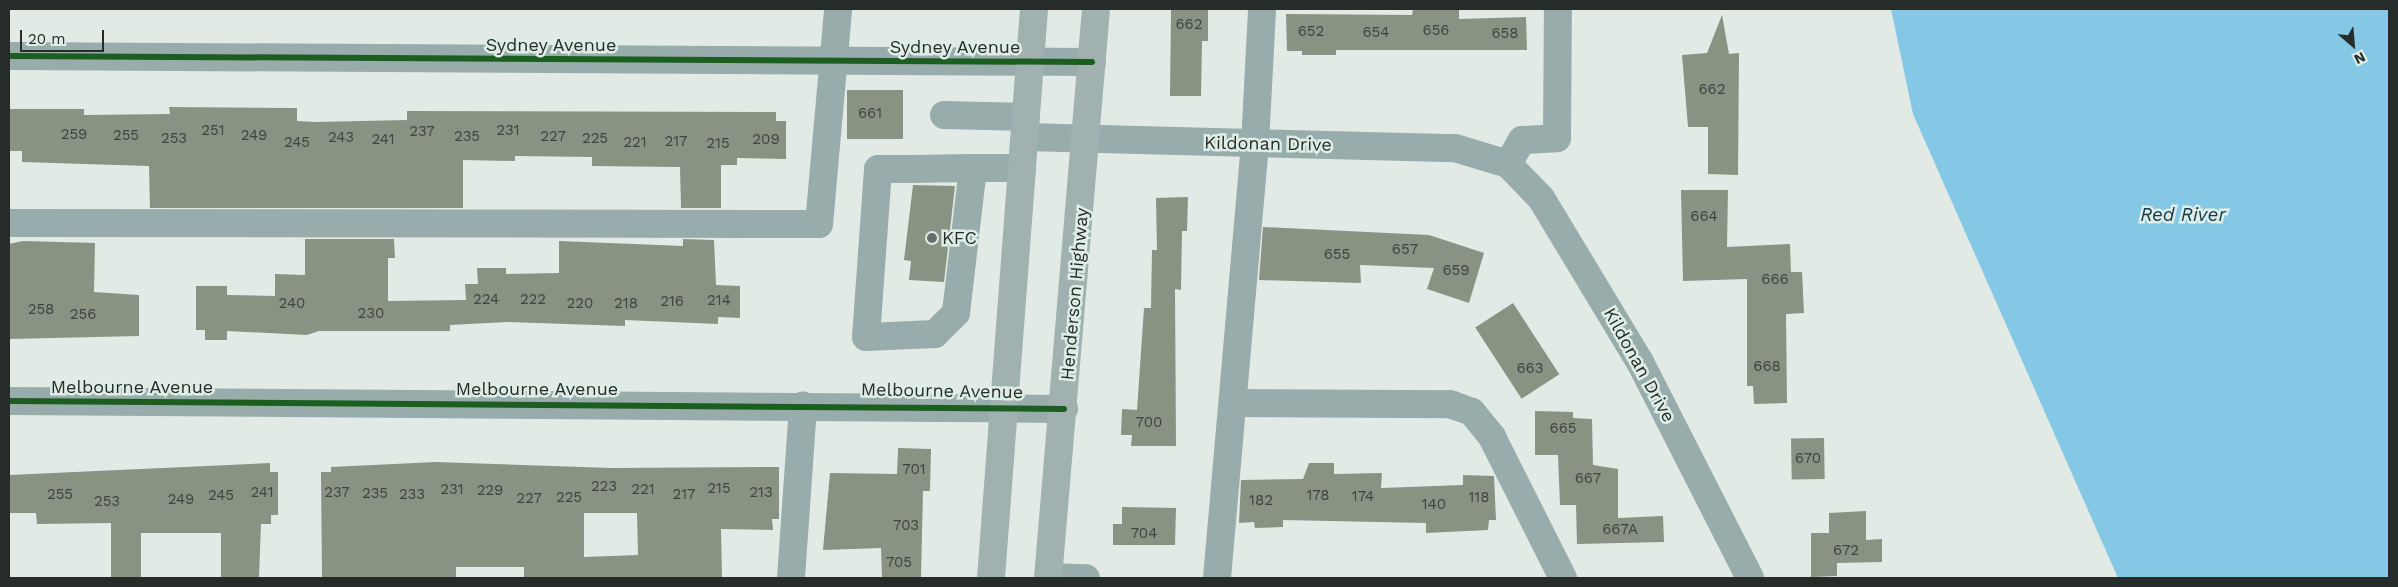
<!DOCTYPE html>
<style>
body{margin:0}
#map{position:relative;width:2398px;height:587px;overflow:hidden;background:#e2eae6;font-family:"Work Sans",sans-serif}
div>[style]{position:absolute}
.water>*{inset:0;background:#84c8e5}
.building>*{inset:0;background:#889384;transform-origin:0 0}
.minor>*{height:28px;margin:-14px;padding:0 14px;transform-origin:14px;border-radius:14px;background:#97acab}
.major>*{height:28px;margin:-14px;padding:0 14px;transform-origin:14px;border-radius:14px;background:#a1b1af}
.cycleway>*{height:6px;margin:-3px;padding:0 3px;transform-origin:3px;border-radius:3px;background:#1b5e20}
.dots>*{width:14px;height:14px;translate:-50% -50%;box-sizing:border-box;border:2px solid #deede6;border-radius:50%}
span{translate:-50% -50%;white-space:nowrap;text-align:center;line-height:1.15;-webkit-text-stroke:5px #deede6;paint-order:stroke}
.number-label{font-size:15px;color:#3e4640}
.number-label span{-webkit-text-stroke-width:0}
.street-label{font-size:18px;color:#262c29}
.poi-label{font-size:18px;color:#262c29}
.left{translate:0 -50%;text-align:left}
.water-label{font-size:19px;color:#113a4d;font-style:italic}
.frame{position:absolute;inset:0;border:10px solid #262c29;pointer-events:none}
.north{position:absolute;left:2328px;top:20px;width:50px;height:50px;-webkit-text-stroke:4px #deede6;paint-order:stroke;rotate:153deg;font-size:14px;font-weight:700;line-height:20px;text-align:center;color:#262c29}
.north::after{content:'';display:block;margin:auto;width:18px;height:22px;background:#262c29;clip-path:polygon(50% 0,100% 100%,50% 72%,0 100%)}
.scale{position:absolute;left:20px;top:30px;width:84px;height:22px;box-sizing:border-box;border:2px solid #262c29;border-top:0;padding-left:6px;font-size:15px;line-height:18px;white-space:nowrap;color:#262c29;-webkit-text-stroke:4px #deede6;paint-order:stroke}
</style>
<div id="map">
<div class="water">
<i style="clip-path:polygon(1891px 9px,2389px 9px,2389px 578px,2118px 578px,1913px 114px)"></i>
</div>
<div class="building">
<i style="clip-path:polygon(1171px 9px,1208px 9px,1208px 41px,1202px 41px,1201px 96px,1170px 96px)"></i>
<i style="clip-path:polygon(1413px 9px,1459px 9px,1459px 19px,1526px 17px,1527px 50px,1336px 50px,1336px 55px,1302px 55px,1302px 51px,1287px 51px,1286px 14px,1412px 15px)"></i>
<i style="clip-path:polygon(1722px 15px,1729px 54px,1739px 53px,1738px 175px,1708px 174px,1708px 127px,1688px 127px,1682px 55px,1707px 53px)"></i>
<i style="left:847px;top:90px;width:56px;height:49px"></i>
<i style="clip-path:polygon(169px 107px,297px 108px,297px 121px,316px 122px,407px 120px,407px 111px,776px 112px,776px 121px,786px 121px,786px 159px,737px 158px,737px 165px,721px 165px,721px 208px,681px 208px,680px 167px,592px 166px,592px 157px,515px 156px,515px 161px,463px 160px,463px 208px,150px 208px,149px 166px,22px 162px,22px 151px,9px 151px,9px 109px,84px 109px,84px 115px,170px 114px)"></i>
<i style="clip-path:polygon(913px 185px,955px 186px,944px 282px,909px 280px,911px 261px,904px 260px)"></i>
<i style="clip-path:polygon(1681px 190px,1728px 190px,1727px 247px,1790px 244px,1791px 272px,1802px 272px,1804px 313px,1786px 314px,1787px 403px,1754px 404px,1753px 386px,1747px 386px,1747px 279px,1683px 281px)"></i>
<i style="clip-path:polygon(1188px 197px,1187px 231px,1182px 231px,1181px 290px,1175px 289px,1176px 446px,1131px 446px,1132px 435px,1121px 435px,1122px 409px,1137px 410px,1144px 308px,1151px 308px,1152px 250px,1157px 250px,1156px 198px)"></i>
<i style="clip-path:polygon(1263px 227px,1429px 235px,1484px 253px,1469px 303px,1427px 289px,1434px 268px,1360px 265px,1361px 283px,1259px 280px)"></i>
<i style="clip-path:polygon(305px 239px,394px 239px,395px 258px,388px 258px,388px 301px,466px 300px,465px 284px,478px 284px,477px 268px,506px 268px,506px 274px,559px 273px,559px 241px,683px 246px,683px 239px,714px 240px,716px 285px,740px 286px,740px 318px,718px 317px,718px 324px,625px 320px,625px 326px,507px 322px,450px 325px,450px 331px,319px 331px,307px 335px,227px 331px,227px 340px,205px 340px,205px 330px,196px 330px,196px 286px,227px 286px,227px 295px,275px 296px,275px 274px,305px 275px)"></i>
<i style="clip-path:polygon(23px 241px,95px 243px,94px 292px,139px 295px,139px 336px,9px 339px,9px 244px)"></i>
<i style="left:1513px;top:303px;width:85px;height:45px;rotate:57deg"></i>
<i style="clip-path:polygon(1535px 411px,1573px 412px,1573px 418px,1592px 419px,1593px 465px,1618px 469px,1618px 518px,1663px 516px,1664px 542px,1577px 544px,1576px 505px,1560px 505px,1558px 455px,1535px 455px)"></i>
<i style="left:1824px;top:438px;width:41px;height:33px;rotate:89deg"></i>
<i style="clip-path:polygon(898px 448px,931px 449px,930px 491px,923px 491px,921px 578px,882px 578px,881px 548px,823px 550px,830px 473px,897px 474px)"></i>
<i style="clip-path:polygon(evenodd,436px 462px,612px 468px,779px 467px,779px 519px,772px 519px,773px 530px,721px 529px,722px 578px,524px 578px,524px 567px,456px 567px,456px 578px,322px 578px,321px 472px,331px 472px,331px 467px,436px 462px,584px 513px,637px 513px,638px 555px,584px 557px,584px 513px)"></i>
<i style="clip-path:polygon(270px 463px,270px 472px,278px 472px,278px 515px,271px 515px,271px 524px,261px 524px,259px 578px,221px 578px,221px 533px,141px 533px,141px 578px,111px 578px,111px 523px,37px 524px,36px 513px,9px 513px,9px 475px)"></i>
<i style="clip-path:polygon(1309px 463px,1334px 463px,1334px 474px,1382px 473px,1381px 488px,1463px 485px,1463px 475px,1494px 476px,1496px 520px,1489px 520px,1488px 530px,1426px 533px,1426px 523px,1283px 520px,1283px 527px,1255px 528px,1254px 522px,1239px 523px,1241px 480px,1303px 479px)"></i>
<i style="clip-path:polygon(1122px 507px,1176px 508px,1175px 545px,1113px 545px,1113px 524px,1122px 524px)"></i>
<i style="clip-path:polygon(1866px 511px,1866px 540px,1882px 539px,1882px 562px,1837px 563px,1837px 576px,1811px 577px,1811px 533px,1829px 533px,1829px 513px)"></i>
</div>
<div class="minor">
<i style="left:9px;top:56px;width:1083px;rotate:0.32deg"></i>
<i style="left:944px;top:115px;width:82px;rotate:1.4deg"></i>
<i style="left:1025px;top:137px;width:430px;rotate:1.5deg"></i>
<i style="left:1455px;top:148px;width:55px;rotate:16.8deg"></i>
<i style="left:1508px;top:164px;width:47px;rotate:45.9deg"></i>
<i style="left:1541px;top:198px;width:192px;rotate:58.9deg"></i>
<i style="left:1640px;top:362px;width:242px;rotate:63deg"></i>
<i style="left:1508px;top:164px;width:28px;rotate:-60deg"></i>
<i style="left:1522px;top:140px;width:35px;rotate:-3deg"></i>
<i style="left:1557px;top:138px;width:129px;rotate:-89.6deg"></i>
<i style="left:973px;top:168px;width:146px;rotate:96.7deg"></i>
<i style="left:956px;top:313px;width:30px;rotate:135deg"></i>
<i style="left:935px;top:334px;width:69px;rotate:177.5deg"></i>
<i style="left:866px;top:337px;width:168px;rotate:-85.9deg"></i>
<i style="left:878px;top:169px;width:32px"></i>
<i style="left:910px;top:169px;width:63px;rotate:-0.9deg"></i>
<i style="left:973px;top:168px;width:49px"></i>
<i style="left:9px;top:223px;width:810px;rotate:0.07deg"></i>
<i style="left:819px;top:224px;width:216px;rotate:-84.9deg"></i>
<i style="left:9px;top:401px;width:1055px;rotate:0.43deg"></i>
<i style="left:1233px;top:403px;width:217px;rotate:0.3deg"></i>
<i style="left:1450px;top:404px;width:23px;rotate:20deg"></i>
<i style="left:1472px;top:412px;width:32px;rotate:51deg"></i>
<i style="left:1492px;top:437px;width:158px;rotate:63.3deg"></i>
<i style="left:1048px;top:577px;width:38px;rotate:2deg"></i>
<i style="left:791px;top:578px;width:173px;rotate:-86deg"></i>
<i style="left:1217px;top:578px;width:436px;rotate:-85deg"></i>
<i style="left:1255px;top:144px;width:135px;rotate:-87deg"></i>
</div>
<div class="major">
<i style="left:991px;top:578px;width:571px;rotate:-85.68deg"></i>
<i style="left:1048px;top:578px;width:571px;rotate:-85.18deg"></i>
</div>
<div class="cycleway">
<i style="left:9px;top:56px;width:1083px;rotate:0.32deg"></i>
<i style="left:9px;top:401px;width:1055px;rotate:0.43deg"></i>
</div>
<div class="dots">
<i style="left:932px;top:238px;background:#686e6b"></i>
</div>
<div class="number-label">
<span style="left:1189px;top:25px">662</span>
<span style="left:1436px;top:31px">656</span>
<span style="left:1311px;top:32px">652</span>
<span style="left:1376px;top:33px">654</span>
<span style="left:1505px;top:34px">658</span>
<span style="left:1712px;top:90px">662</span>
<span style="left:870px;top:114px">661</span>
<span style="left:213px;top:131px">251</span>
<span style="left:508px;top:131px">231</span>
<span style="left:422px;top:132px">237</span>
<span style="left:74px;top:135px">259</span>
<span style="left:126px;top:136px">255</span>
<span style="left:254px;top:136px">249</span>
<span style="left:467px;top:137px">235</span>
<span style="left:553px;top:137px">227</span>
<span style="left:341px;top:138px">243</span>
<span style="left:174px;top:139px">253</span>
<span style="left:595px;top:139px">225</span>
<span style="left:383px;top:140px">241</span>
<span style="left:766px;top:140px">209</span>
<span style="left:676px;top:142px">217</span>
<span style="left:297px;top:143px">245</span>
<span style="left:635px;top:143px">221</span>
<span style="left:718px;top:144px">215</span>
<span style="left:1704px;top:217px">664</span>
<span style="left:1405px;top:250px">657</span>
<span style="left:1337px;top:255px">655</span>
<span style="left:1456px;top:271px">659</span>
<span style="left:1775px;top:280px">666</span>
<span style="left:486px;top:300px">224</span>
<span style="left:533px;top:300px">222</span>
<span style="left:719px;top:301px">214</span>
<span style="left:672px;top:302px">216</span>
<span style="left:292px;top:304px">240</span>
<span style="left:580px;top:304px">220</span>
<span style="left:626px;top:304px">218</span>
<span style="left:41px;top:310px">258</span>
<span style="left:371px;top:314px">230</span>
<span style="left:83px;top:315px">256</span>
<span style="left:1767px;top:367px">668</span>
<span style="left:1530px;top:369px">663</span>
<span style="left:1149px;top:423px">700</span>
<span style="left:1563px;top:429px">665</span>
<span style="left:1808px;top:459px">670</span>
<span style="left:914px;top:470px">701</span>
<span style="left:1588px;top:479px">667</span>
<span style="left:604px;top:487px">223</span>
<span style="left:719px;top:489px">215</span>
<span style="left:452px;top:490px">231</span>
<span style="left:643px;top:490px">221</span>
<span style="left:490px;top:491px">229</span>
<span style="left:262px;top:493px">241</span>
<span style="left:337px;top:493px">237</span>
<span style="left:761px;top:493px">213</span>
<span style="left:375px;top:494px">235</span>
<span style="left:60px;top:495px">255</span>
<span style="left:412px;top:495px">233</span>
<span style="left:684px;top:495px">217</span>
<span style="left:221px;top:496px">245</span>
<span style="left:1318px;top:496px">178</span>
<span style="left:1363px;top:497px">174</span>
<span style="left:569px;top:498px">225</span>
<span style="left:1479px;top:498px">118</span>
<span style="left:529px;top:499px">227</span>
<span style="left:181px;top:500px">249</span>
<span style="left:1261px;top:501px">182</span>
<span style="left:107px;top:502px">253</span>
<span style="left:1434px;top:505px">140</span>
<span style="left:906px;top:526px">703</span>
<span style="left:1620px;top:530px">667A</span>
<span style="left:1144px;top:534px">704</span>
<span style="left:1846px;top:551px">672</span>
<span style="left:899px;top:563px">705</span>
</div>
<div class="street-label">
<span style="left:551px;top:45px">Sydney Avenue</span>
<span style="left:955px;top:47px">Sydney Avenue</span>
<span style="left:1268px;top:144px;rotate:1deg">Kildonan Drive</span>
<span style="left:1075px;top:294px;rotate:-85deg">Henderson Highway</span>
<span style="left:1639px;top:365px;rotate:61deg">Kildonan Drive</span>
<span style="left:132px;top:387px">Melbourne Avenue</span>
<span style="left:537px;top:389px">Melbourne Avenue</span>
<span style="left:942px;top:391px;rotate:1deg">Melbourne Avenue</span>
</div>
<div class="poi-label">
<span class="left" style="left:942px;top:238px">KFC</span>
</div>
<div class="water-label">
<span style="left:2183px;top:215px">Red River</span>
</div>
<div class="frame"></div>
<div class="north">N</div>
<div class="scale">20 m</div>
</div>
